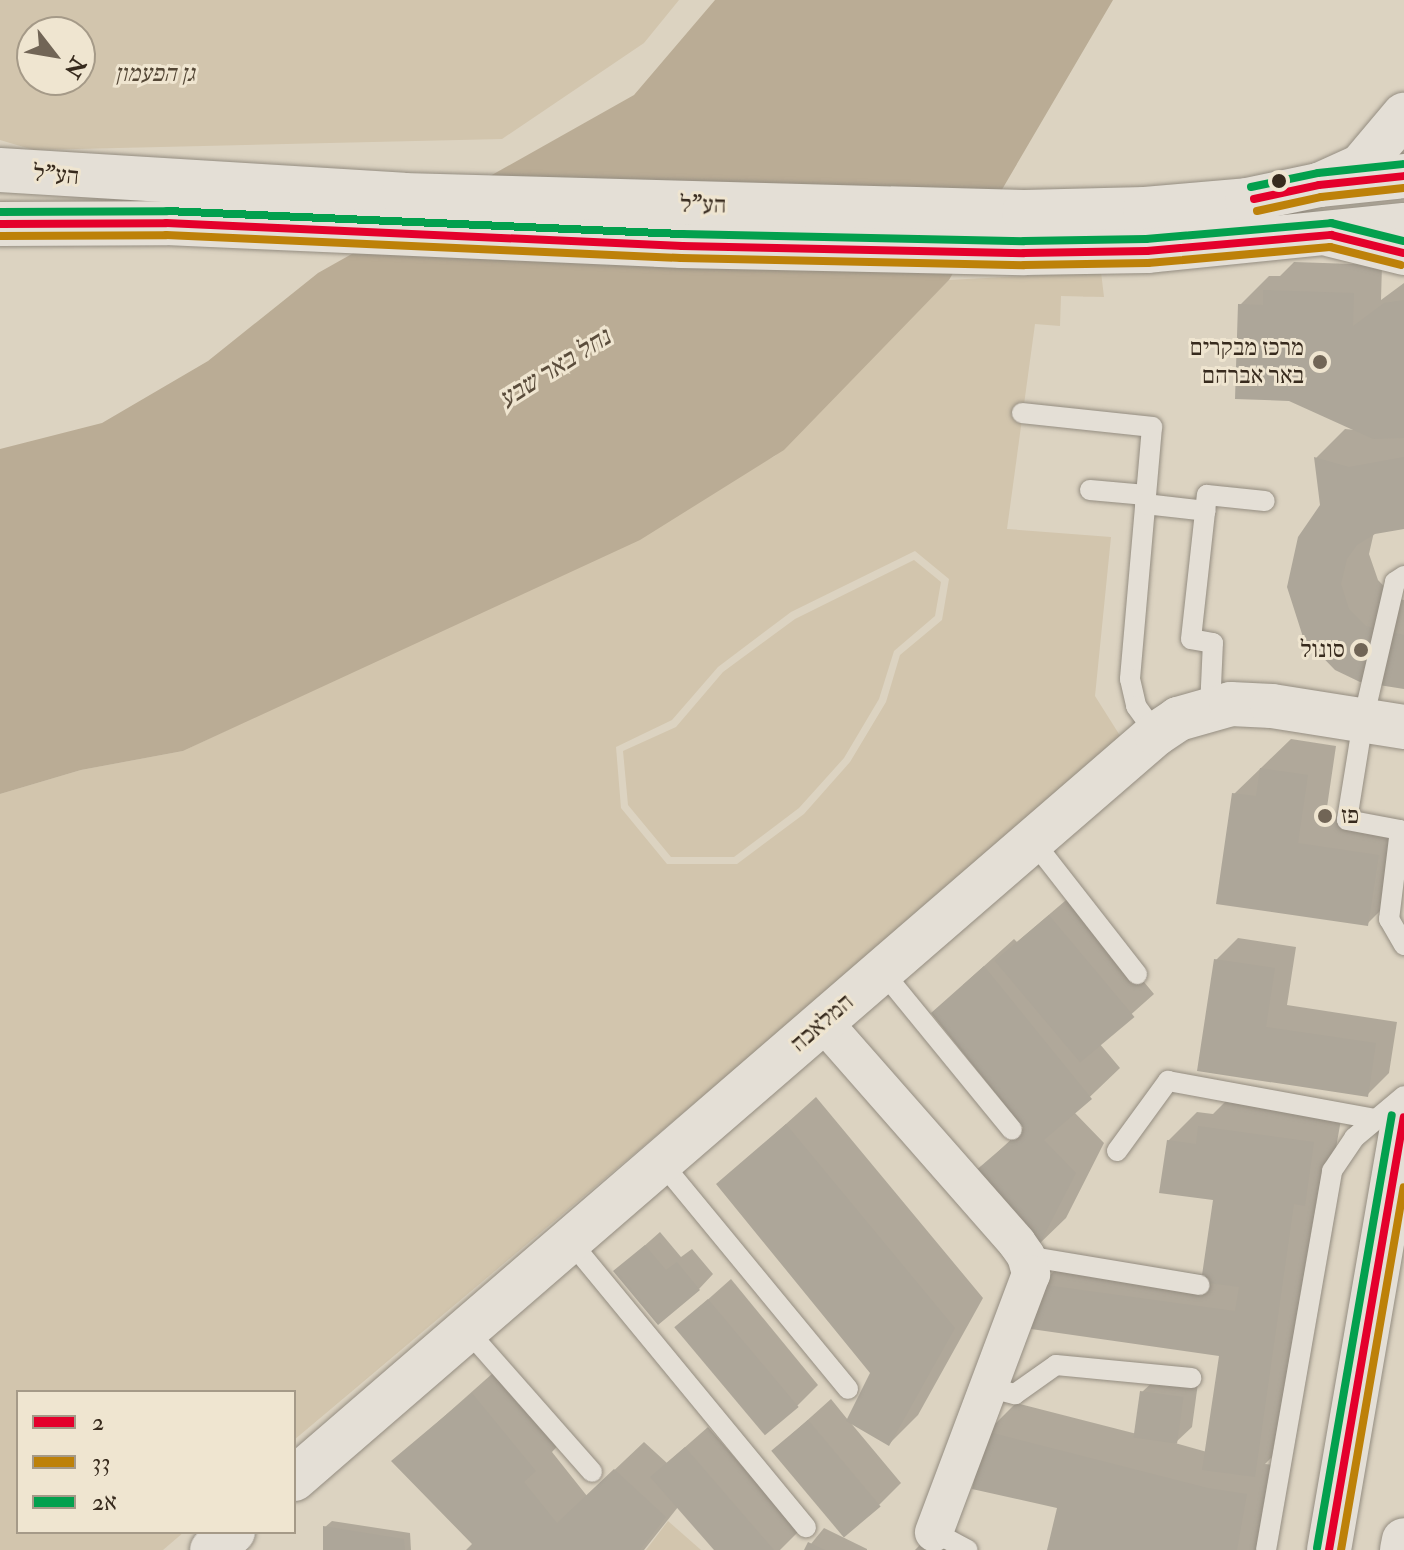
<!DOCTYPE html>
<meta charset="utf-8">
<style>
body{margin:0}
#map{position:relative;width:1404px;height:1550px;overflow:hidden;background:#dcd3c1;font-family:"IM FELL Double Pica","Frank Ruhl Libre",serif}
div>[style]{position:absolute}
.green>*{inset:0;background:#d2c5ad}
.water>*{inset:0;background:#baac95}
.shadow>*{inset:0;background:#0003}
.building>*{inset:0;background:#ada699;transform-origin:0 0}
.roads{filter:drop-shadow(0 0 2px #948d81) drop-shadow(0 0 2px #948d81)}
.service>*{height:20px;margin:-10px;padding:0 10px;transform-origin:10px;border-radius:10px;background:#e4dfd6}
.minor>*{height:38px;margin:-19px;padding:0 19px;transform-origin:19px;border-radius:19px;background:#e4dfd6}
.tertiary>*{height:44px;margin:-22px;padding:0 22px;transform-origin:22px;border-radius:22px;background:#e4dfd6}
.secondary>*{height:44px;margin:-22px;padding:0 22px;transform-origin:22px;border-radius:22px;background:#e4dfd6}
.bus-1>*{height:8px;margin:-4px;padding:0 4px;transform-origin:4px;border-radius:4px;background:#e4002b}
.bus-2>*{height:8px;margin:-4px;padding:0 4px;transform-origin:4px;border-radius:4px;background:#bd8109}
.bus-3>*{height:8px;margin:-4px;padding:0 4px;transform-origin:4px;border-radius:4px;background:#03a04e}
.dots>*{width:22px;height:22px;translate:-50% -50%;box-sizing:border-box;border:4px solid #efe5d0;border-radius:50%}
span{translate:-50% -50%;white-space:nowrap;text-align:center;line-height:1.15;-webkit-text-stroke:6px #efe5d0;paint-order:stroke}
.park-label{font-size:24px;color:#544736;font-style:italic}
.street-label{font-size:24px;color:#372a1d}
.poi-label{font-size:24px;color:#372a1d}
.right{translate:-100% -50%;text-align:right}
.left{translate:0 -50%;text-align:left}
.water-label{font-size:26px;color:#5a4c3b;font-style:italic}
.legend{position:absolute;left:16px;top:1390px;width:280px;height:144px;box-sizing:border-box;background:#efe5d0;border:2px solid #a59a88;margin:0;padding:10px 14px;list-style:none;font-size:24px;color:#372a1d}
.legend li{display:flex;align-items:center;gap:16px;height:40px}
.legend b{width:40px;border:2px solid #a59a88}
.north{position:absolute;left:16px;top:16px;width:80px;height:80px;box-sizing:border-box;background:#efe5d0;border:2px solid #a59a88;border-radius:50%;rotate:121deg;font-size:22px;font-weight:700;line-height:32px;text-align:center;color:#372a1d}
.north::after{content:'';display:block;margin:auto;width:28px;height:36px;background:#716556;clip-path:polygon(50% 0,100% 100%,50% 72%,0 100%)}
</style>
<div id="map">
<div class="green">
<i style="clip-path:polygon(evenodd,0 0,679px 0,644px 43px,502px 139px,34px 150px,0 140px,0 0,32px 32px,80px 32px,80px 80px,32px 80px,32px 32px)"></i>
<i style="clip-path:polygon(evenodd,1101px 272px,1104px 297px,1061px 296px,1060px 326px,1035px 324px,1007px 529px,1111px 537px,1095px 696px,1124px 742px,294px 1440px,294px 1392px,18px 1392px,18px 1532px,184px 1532px,163px 1550px,0 1550px,0 794px,81px 770px,183px 751px,374px 661px,775px 456px,949px 280px,1101px 272px,915px 551px,949px 579px,942px 620px,900px 655px,886px 702px,850px 762px,804px 814px,737px 864px,667px 864px,621px 808px,616px 747px,672px 720px,718px 667px,791px 612px,915px 551px)"></i>
<i style="clip-path:polygon(914px 560px,941px 582px,935px 616px,894px 651px,879px 699px,844px 758px,799px 808px,734px 857px,671px 857px,628px 805px,623px 751px,676px 727px,723px 672px,795px 619px)"></i>
<i style="clip-path:polygon(668px 1521px,701px 1550px,646px 1550px)"></i>
</div>
<div class="water">
<i style="clip-path:polygon(715px 0,1113px 0,949px 280px,784px 450px,640px 540px,183px 751px,81px 770px,0 794px,0 449px,102px 423px,208px 361px,318px 273px,634px 95px)"></i>
</div>
<div class="shadow">
<i style="clip-path:polygon(1294px 262px,1382px 265px,1381px 300px,1404px 283px,1404px 527px,1374px 532px,1369px 554px,1378px 580px,1395px 598px,1404px 600px,1404px 686px,1361px 680px,1323px 506px,1316px 458px,1345px 429px,1356px 430px,1240px 305px,1269px 276px,1280px 276px)"></i>
<i style="clip-path:polygon(1291px 739px,1336px 746px,1326px 814px,1404px 826px,1396px 895px,1367px 924px,1234px 794px)"></i>
<i style="clip-path:polygon(1072px 895px,1154px 994px,1099px 1043px,1120px 1068px,1074px 1112px,1104px 1143px,1066px 1218px,1037px 1246px,977px 1172px,1025px 1126px,963px 985px,1014px 939px,1017px 942px)"></i>
<i style="clip-path:polygon(1238px 938px,1296px 947px,1287px 1005px,1397px 1022px,1389px 1073px,1367px 1095px,1199px 1069px,1216px 960px)"></i>
<i style="clip-path:polygon(816px 1097px,983px 1298px,918px 1415px,889px 1444px,850px 1422px,901px 1483px,879px 1505px,773px 1451px,831px 1399px,848px 1420px,873px 1373px,719px 1184px)"></i>
<i style="clip-path:polygon(1229px 1098px,1342px 1114px,1283px 1446px,1265px 1464px,1275px 1465px,1259px 1550px,1050px 1550px,1059px 1506px,987px 1432px,1016px 1403px,1137px 1434px,1142px 1392px,1157px 1378px,1198px 1383px,1192px 1427px,1175px 1443px,1207px 1452px,1221px 1354px,1040px 1285px,1069px 1256px,1204px 1275px,1215px 1199px,1168px 1141px,1197px 1112px,1213px 1114px)"></i>
<i style="clip-path:polygon(660px 1232px,681px 1257px,692px 1249px,713px 1274px,699px 1289px,616px 1271px)"></i>
<i style="clip-path:polygon(731px 1279px,818px 1385px,796px 1407px,677px 1327px)"></i>
<i style="clip-path:polygon(502px 1365px,563px 1440px,552px 1452px,587px 1496px,644px 1442px,667px 1463px,708px 1427px,799px 1531px,780px 1550px,716px 1550px,678px 1507px,644px 1550px,469px 1550px,475px 1544px,394px 1461px)"></i>
<i style="clip-path:polygon(332px 1521px,410px 1533px,411px 1550px,325px 1550px,325px 1527px)"></i>
<i style="clip-path:polygon(938px 1526px,977px 1550px,915px 1550px)"></i>
<i style="clip-path:polygon(824px 1528px,867px 1549px,867px 1550px,806px 1550px)"></i>
</div>
<div class="building">
<i style="clip-path:polygon(1263px 290px,1354px 293px,1353px 326px,1384px 303px,1404px 300px,1404px 438px,1373px 439px,1289px 401px,1235px 399px,1238px 304px,1263px 305px)"></i>
<i style="clip-path:polygon(1314px 457px,1349px 467px,1404px 457px,1404px 529px,1375px 534px,1357px 545px,1347px 559px,1341px 584px,1349px 609px,1366px 626px,1404px 635px,1404px 689px,1360px 682px,1335px 670px,1303px 637px,1287px 587px,1298px 537px,1320px 505px)"></i>
<i style="clip-path:polygon(1260px 768px,1308px 775px,1298px 843px,1379px 855px,1368px 926px,1216px 904px,1232px 793px,1256px 796px)"></i>
<i style="left:1049px;top:915px;width:133px;height:71px;rotate:50deg"></i>
<i style="clip-path:polygon(1214px 959px,1275px 968px,1266px 1027px,1376px 1043px,1368px 1097px,1197px 1071px)"></i>
<i style="clip-path:polygon(984px 966px,1092px 1099px,1044px 1140px,1076px 1173px,1037px 1249px,974px 1172px,1024px 1129px,931px 1013px)"></i>
<i style="clip-path:polygon(786px 1124px,955px 1328px,889px 1446px,846px 1421px,870px 1373px,716px 1184px)"></i>
<i style="clip-path:polygon(1198px 1126px,1314px 1142px,1305px 1206px,1294px 1204px,1255px 1477px,1202px 1470px,1219px 1356px,1031px 1329px,1038px 1284px,1235px 1311px,1239px 1287px,1201px 1282px,1213px 1200px,1159px 1193px,1167px 1140px,1196px 1144px)"></i>
<i style="clip-path:polygon(645px 1245px,666px 1270px,677px 1262px,700px 1290px,658px 1325px,613px 1271px)"></i>
<i style="left:708px;top:1299px;width:141px;height:44px;rotate:50deg"></i>
<i style="left:1140px;top:1391px;width:44px;height:47px;rotate:8deg"></i>
<i style="clip-path:polygon(472px 1393px,536px 1471px,524px 1482px,557px 1523px,614px 1469px,666px 1517px,640px 1550px,466px 1550px,472px 1544px,391px 1461px)"></i>
<i style="left:808px;top:1420px;width:113px;height:48px;rotate:50deg"></i>
<i style="clip-path:polygon(985px 1431px,1208px 1488px,1247px 1494px,1237px 1550px,1047px 1550px,1057px 1508px,972px 1489px)"></i>
<i style="clip-path:polygon(685px 1447px,774px 1550px,714px 1550px,650px 1477px)"></i>
<i style="clip-path:polygon(323px 1526px,404px 1539px,405px 1550px,323px 1550px)"></i>
<i style="clip-path:polygon(808px 1542px,825px 1550px,804px 1550px)"></i>
</div>
<div class="roads">
<div class="service">
<i style="left:1022px;top:413px;width:131px;rotate:6.1deg"></i>
<i style="left:1152px;top:427px;width:253px;rotate:95deg"></i>
<i style="left:1130px;top:679px;width:28px;rotate:77deg"></i>
<i style="left:1136px;top:706px;width:34px;rotate:54deg"></i>
<i style="left:1090px;top:490px;width:56px;rotate:5.1deg"></i>
<i style="left:1145px;top:504px;width:61px;rotate:6.5deg"></i>
<i style="left:1404px;top:576px;width:11px;rotate:146deg"></i>
<i style="left:1395px;top:582px;width:143px;rotate:103deg"></i>
<i style="left:1363px;top:721px;width:100px;rotate:99.2deg"></i>
<i style="left:1347px;top:820px;width:54px;rotate:10.7deg"></i>
<i style="left:1400px;top:830px;width:90px;rotate:97deg"></i>
<i style="left:1389px;top:919px;width:30px;rotate:60deg"></i>
<i style="left:1210px;top:708px;width:65px;rotate:-87.4deg"></i>
<i style="left:1213px;top:643px;width:22px;rotate:-170deg"></i>
<i style="left:1191px;top:639px;width:145px;rotate:-83.7deg"></i>
<i style="left:1207px;top:495px;width:58px;rotate:5.9deg"></i>
<i style="left:1033px;top:841px;width:169px;rotate:52deg"></i>
<i style="left:882px;top:971px;width:205px;rotate:50.7deg"></i>
<i style="left:1117px;top:1151px;width:87px;rotate:-53.9deg"></i>
<i style="left:1168px;top:1081px;width:211px;rotate:10.4deg"></i>
<i style="left:661px;top:1162px;width:294px;rotate:50.5deg"></i>
<i style="left:570px;top:1241px;width:371px;rotate:50.5deg"></i>
<i style="left:1026px;top:1256px;width:176px;rotate:9.5deg"></i>
<i style="left:467px;top:1330px;width:189px;rotate:48.6deg"></i>
<i style="left:988px;top:1387px;width:28px;rotate:15deg"></i>
<i style="left:1015px;top:1394px;width:50px;rotate:-35.3deg"></i>
<i style="left:1056px;top:1365px;width:136px;rotate:5.5deg"></i>
<i style="left:934px;top:1532px;width:38px;rotate:28deg"></i>
<i style="left:1266px;top:1550px;width:385px;rotate:-80.1deg"></i>
<i style="left:1332px;top:1171px;width:40px;rotate:-56deg"></i>
<i style="left:1354px;top:1138px;width:65px;rotate:-40deg"></i>
</div>
<div class="minor">
<i style="left:823px;top:1022px;width:294px;rotate:48.7deg"></i>
<i style="left:1017px;top:1243px;width:16px;rotate:55deg"></i>
<i style="left:1026px;top:1256px;width:19px;rotate:74deg"></i>
<i style="left:1031px;top:1274px;width:276px;rotate:110.6deg"></i>
</div>
<div class="tertiary">
<i style="left:0;top:170px;width:404px;rotate:3.5deg"></i>
<i style="left:403px;top:195px;width:621px;rotate:1.57deg"></i>
<i style="left:1024px;top:212px;width:121px;rotate:-1.4deg"></i>
<i style="left:1145px;top:209px;width:102px;rotate:-5deg"></i>
<i style="left:1247px;top:200px;width:74px;rotate:-11.8deg"></i>
<i style="left:1319px;top:185px;width:85px;rotate:-6deg"></i>
<i style="left:0;top:224px;width:166px;rotate:-0.3deg"></i>
<i style="left:166px;top:223px;width:517px;rotate:2.55deg"></i>
<i style="left:682px;top:246px;width:342px;rotate:1.2deg"></i>
<i style="left:1024px;top:253px;width:123px;rotate:-0.9deg"></i>
<i style="left:1147px;top:251px;width:258px;rotate:-5.8deg"></i>
<i style="left:294px;top:1479px;width:1139px;rotate:-40.84deg"></i>
<i style="left:1156px;top:734px;width:27px;rotate:-34deg"></i>
<i style="left:1178px;top:719px;width:55px;rotate:-15.8deg"></i>
<i style="left:1231px;top:704px;width:41px;rotate:2.8deg"></i>
<i style="left:1272px;top:706px;width:134px;rotate:9deg"></i>
<i style="left:212px;top:1550px;width:28px;rotate:-41deg"></i>
</div>
<div class="secondary">
<i style="left:1319px;top:185px;width:46px;rotate:-24.3deg"></i>
<i style="left:1361px;top:166px;width:67px;rotate:-49.9deg"></i>
<i style="left:1331px;top:235px;width:75px;rotate:13.9deg"></i>
<i style="left:1329px;top:1550px;width:439px;rotate:-80.2deg"></i>
<i style="left:1402px;top:1550px;width:10px;rotate:-79deg"></i>
</div>
</div>
<div class="bus-1">
<i style="left:1254px;top:199px;width:66px;rotate:-12.2deg"></i>
<i style="left:1319px;top:185px;width:85px;rotate:-6deg"></i>
<i style="left:0;top:224px;width:166px;rotate:-0.3deg"></i>
<i style="left:166px;top:223px;width:517px;rotate:2.55deg"></i>
<i style="left:682px;top:246px;width:342px;rotate:1.2deg"></i>
<i style="left:1024px;top:253px;width:123px;rotate:-0.9deg"></i>
<i style="left:1147px;top:251px;width:185px;rotate:-5deg"></i>
<i style="left:1331px;top:235px;width:75px;rotate:13.9deg"></i>
<i style="left:1329px;top:1550px;width:439px;rotate:-80.2deg"></i>
</div>
<div class="bus-2">
<i style="left:1257px;top:211px;width:66px;rotate:-12.3deg"></i>
<i style="left:1321px;top:197px;width:83px;rotate:-6.2deg"></i>
<i style="left:0;top:236px;width:166px;rotate:-0.3deg"></i>
<i style="left:166px;top:235px;width:516px;rotate:2.56deg"></i>
<i style="left:681px;top:258px;width:343px;rotate:1.2deg"></i>
<i style="left:1024px;top:265px;width:124px;rotate:-0.9deg"></i>
<i style="left:1148px;top:263px;width:183px;rotate:-5deg"></i>
<i style="left:1330px;top:247px;width:73px;rotate:14.2deg"></i>
<i style="left:1341px;top:1550px;width:368px;rotate:-80.2deg"></i>
</div>
<div class="bus-3">
<i style="left:1251px;top:187px;width:68px;rotate:-11.8deg"></i>
<i style="left:1318px;top:173px;width:85px;rotate:-6deg"></i>
<i style="left:0;top:212px;width:167px;rotate:-0.3deg"></i>
<i style="left:167px;top:211px;width:516px;rotate:2.56deg"></i>
<i style="left:682px;top:234px;width:342px;rotate:1.2deg"></i>
<i style="left:1024px;top:241px;width:122px;rotate:-0.9deg"></i>
<i style="left:1146px;top:239px;width:186px;rotate:-4.9deg"></i>
<i style="left:1331px;top:223px;width:75px;rotate:13.9deg"></i>
<i style="left:1317px;top:1548px;width:439px;rotate:-80.2deg"></i>
</div>
<div class="dots">
<i style="left:1279px;top:181px;background:#372a1d"></i>
<i style="left:1320px;top:362px;background:#716556"></i>
<i style="left:1361px;top:650px;background:#716556"></i>
<i style="left:1325px;top:816px;background:#716556"></i>
</div>
<div class="park-label">
<span style="left:155px;top:74px">גן הפעמון</span>
</div>
<div class="street-label">
<span style="left:56px;top:175px;rotate:5deg">הע"ל</span>
<span style="left:703px;top:205px;rotate:1deg">הע"ל</span>
<span style="left:822px;top:1023px;rotate:-41deg">המלאכה</span>
</div>
<div class="poi-label">
<span class="right" style="left:1304px;top:362px">מרכז מבקרים<br>באר אברהם</span>
<span class="right" style="left:1345px;top:650px">סונול</span>
<span class="left" style="left:1341px;top:816px">פז</span>
</div>
<div class="water-label">
<span style="left:555px;top:369px;rotate:-32deg">נחל באר שבע</span>
</div>
<ul class="legend">
<li><b style="height:10px;background:#e4002b"></b>2</li>
<li><b style="height:10px;background:#bd8109"></b>33</li>
<li><b style="height:10px;background:#03a04e"></b>2א</li>
</ul>
<div class="north">N</div>
</div>
